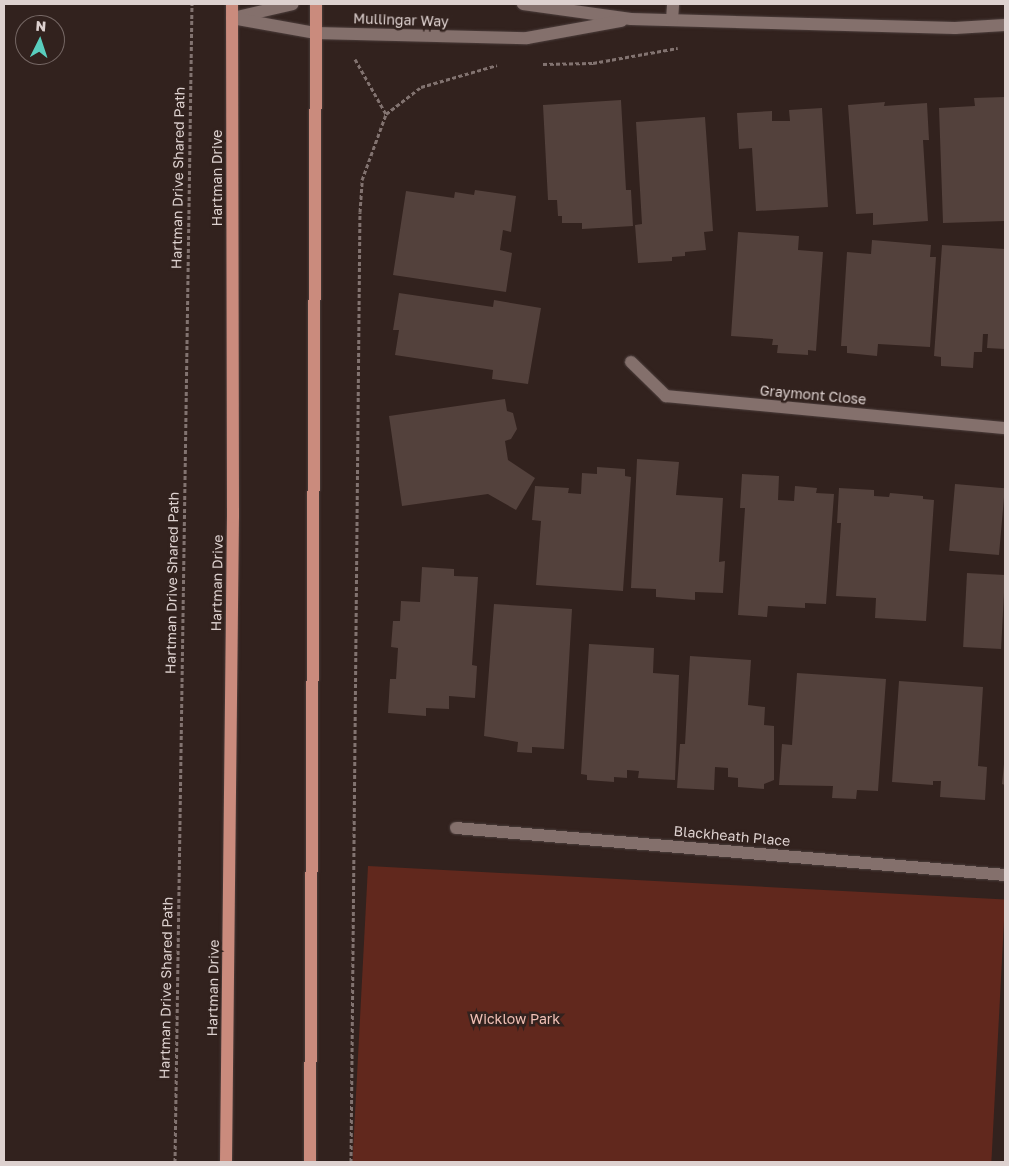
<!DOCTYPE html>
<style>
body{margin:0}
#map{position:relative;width:1009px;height:1166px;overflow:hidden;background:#32221e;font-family:"Golos Text",sans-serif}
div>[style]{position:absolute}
.green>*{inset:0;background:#61281d;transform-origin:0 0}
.building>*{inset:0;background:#53413c;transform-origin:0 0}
.path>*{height:3px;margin-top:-1.5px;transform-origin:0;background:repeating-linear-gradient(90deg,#827370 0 4px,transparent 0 6.5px)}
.roads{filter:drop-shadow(0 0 1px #4c3e3c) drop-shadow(0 0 1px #4c3e3c)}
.minor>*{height:12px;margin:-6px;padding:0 6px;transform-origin:6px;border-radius:6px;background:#84706c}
.major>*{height:12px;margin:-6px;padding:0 6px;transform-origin:6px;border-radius:6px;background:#ca8b7d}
span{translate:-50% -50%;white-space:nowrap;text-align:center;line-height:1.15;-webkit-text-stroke:5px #32221e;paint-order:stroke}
.street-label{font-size:14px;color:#ddd1cf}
.park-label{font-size:14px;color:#f0c0b5}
.frame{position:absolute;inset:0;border:5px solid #ddd1cf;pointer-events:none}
.north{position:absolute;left:15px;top:15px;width:50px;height:50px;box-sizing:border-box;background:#32221e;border:1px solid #766865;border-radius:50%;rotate:4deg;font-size:14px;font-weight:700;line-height:20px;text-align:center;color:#ddd1cf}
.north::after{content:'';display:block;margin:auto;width:18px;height:22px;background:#59cebe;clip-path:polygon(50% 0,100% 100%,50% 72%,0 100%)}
</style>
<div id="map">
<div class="green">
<i style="left:368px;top:866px;width:638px;height:296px;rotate:3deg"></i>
</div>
<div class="building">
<i style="clip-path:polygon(1005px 97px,1005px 221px,943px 223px,939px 108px,975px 106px,974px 98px)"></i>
<i style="clip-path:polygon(621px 100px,626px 190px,631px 190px,633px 226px,582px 229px,582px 223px,562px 223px,562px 216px,558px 216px,557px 200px,548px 200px,543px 105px)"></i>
<i style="clip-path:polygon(885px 102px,884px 106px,927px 103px,929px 140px,923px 140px,928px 221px,873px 225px,873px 213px,856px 214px,848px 105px)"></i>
<i style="clip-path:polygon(822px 108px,828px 207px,756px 211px,752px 148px,739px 149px,737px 113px,772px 111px,772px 121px,790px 121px,789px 110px)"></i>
<i style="clip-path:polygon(705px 117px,713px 231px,704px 232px,706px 250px,685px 252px,685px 256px,672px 257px,672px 261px,638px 263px,635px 225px,642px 224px,636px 122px)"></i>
<i style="clip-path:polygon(475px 190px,516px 196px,511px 232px,503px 230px,500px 250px,512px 253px,506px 292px,393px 275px,406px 191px,454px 198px,455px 192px,474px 195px)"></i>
<i style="clip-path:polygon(738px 232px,799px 236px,798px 250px,823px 252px,816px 351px,808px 350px,808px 355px,777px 353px,778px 345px,772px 345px,773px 339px,731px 336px)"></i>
<i style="clip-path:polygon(872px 240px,931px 245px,930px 257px,936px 257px,930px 347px,878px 344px,877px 356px,847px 353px,847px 346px,841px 346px,847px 252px,871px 254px)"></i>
<i style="clip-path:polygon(942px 245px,1005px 249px,1005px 349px,987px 348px,988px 334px,983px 334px,982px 352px,974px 352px,973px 368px,941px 366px,941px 357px,934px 356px)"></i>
<i style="clip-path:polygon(399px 293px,493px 307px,494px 300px,541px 308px,528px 384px,492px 379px,493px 370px,395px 355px,399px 330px,393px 330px)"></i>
<i style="clip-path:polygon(505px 399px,507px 411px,513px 413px,517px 429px,511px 439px,505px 441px,508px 460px,535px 478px,516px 510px,488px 494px,402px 506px,389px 416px)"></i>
<i style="clip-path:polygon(637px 459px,679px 462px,676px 495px,723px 498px,719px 562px,725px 561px,723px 593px,695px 592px,695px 600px,656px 597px,656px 589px,631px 588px)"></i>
<i style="clip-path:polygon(597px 467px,625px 469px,625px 476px,631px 477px,623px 591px,536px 585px,541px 521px,532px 520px,535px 486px,569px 488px,568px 493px,581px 494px,582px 473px,597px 474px)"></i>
<i style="clip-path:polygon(742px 474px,779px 476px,778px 500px,794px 501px,795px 486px,817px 488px,816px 493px,834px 494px,826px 604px,805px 603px,805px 608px,768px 606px,767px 617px,738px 615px,745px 508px,740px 508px)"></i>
<i style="left:955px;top:484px;width:50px;height:67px;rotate:5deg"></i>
<i style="clip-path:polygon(839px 488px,874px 490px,874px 496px,889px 497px,890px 493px,923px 496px,923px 499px,934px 500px,926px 621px,875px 618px,876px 598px,836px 596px,841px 523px,837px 523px)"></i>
<i style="clip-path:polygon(422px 567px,454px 569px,454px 576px,478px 577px,472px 665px,477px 666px,475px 698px,449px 696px,449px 709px,426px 708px,426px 716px,388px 713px,390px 679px,396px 679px,398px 648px,391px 647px,393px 621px,400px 621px,401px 601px,420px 602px)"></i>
<i style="left:967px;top:573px;width:38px;height:74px;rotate:3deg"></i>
<i style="clip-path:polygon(494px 604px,572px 609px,564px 749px,532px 747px,532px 753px,517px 752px,518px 742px,484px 736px)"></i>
<i style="clip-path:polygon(589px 644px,654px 648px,653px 673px,679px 675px,675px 780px,638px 778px,639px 771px,627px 770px,627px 778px,614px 777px,614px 782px,587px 780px,587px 775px,581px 774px)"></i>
<i style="clip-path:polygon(690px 656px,751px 660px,748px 705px,765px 707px,764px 725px,774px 726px,774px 780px,764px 784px,764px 789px,738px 787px,738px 778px,728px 777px,728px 768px,715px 767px,714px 790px,677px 788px,680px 744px,685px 744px)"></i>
<i style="clip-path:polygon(797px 673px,886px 679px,878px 791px,857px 790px,856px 799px,832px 798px,833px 786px,779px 785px,782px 744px,792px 745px)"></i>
<i style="clip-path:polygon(899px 681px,983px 687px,978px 766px,987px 767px,985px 800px,940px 797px,941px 781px,933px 781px,933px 785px,892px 782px)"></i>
<i style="clip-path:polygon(1004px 764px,1005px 764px,1005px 785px,1002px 784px)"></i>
</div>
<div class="path">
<i style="left:355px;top:59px;width:63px;rotate:60.6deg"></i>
<i style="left:386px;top:114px;width:44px;rotate:-37.6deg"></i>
<i style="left:421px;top:87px;width:79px;rotate:-16.1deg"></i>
<i style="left:543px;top:64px;width:50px;rotate:-1.1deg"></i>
<i style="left:593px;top:63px;width:86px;rotate:-10deg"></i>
<i style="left:175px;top:1162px;width:1158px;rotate:-89.16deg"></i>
<i style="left:351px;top:1162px;width:950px;rotate:-89.46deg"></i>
<i style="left:360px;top:212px;width:32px;rotate:-86deg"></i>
<i style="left:362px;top:180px;width:70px;rotate:-70deg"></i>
</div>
<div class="roads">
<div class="minor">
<i style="left:523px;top:4px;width:109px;rotate:7.9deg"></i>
<i style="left:631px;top:19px;width:324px;rotate:1.6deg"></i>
<i style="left:955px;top:28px;width:50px;rotate:-3.4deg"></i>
<i style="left:237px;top:17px;width:57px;rotate:-13.1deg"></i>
<i style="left:232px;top:18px;width:84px;rotate:10.2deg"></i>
<i style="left:315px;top:33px;width:212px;rotate:1.4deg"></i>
<i style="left:527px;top:38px;width:96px;rotate:-10.3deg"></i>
<i style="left:672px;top:20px;width:16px;rotate:-86deg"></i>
<i style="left:631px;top:362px;width:49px;rotate:44.2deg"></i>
<i style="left:666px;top:396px;width:341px;rotate:5.4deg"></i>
<i style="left:456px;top:828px;width:551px;rotate:4.89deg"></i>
</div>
<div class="major">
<i style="left:226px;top:1162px;width:645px;rotate:-89.38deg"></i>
<i style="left:233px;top:517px;width:513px;rotate:-90.11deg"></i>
<i style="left:310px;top:1162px;width:1158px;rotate:-89.7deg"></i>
</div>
</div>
<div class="street-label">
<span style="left:401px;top:20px;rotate:2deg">Mullingar Way</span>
<span style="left:178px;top:178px;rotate:-89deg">Hartman Drive Shared Path</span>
<span style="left:217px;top:178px;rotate:-90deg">Hartman Drive</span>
<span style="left:813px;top:395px;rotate:5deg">Graymont Close</span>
<span style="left:172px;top:583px;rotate:-89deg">Hartman Drive Shared Path</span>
<span style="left:217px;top:583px;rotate:-89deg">Hartman Drive</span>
<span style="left:732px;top:836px;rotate:5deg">Blackheath Place</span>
<span style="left:166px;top:988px;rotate:-89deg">Hartman Drive Shared Path</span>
<span style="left:213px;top:988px;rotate:-89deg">Hartman Drive</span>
</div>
<div class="park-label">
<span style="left:515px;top:1019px">Wicklow Park</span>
</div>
<div class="frame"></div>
<div class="north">N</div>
</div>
